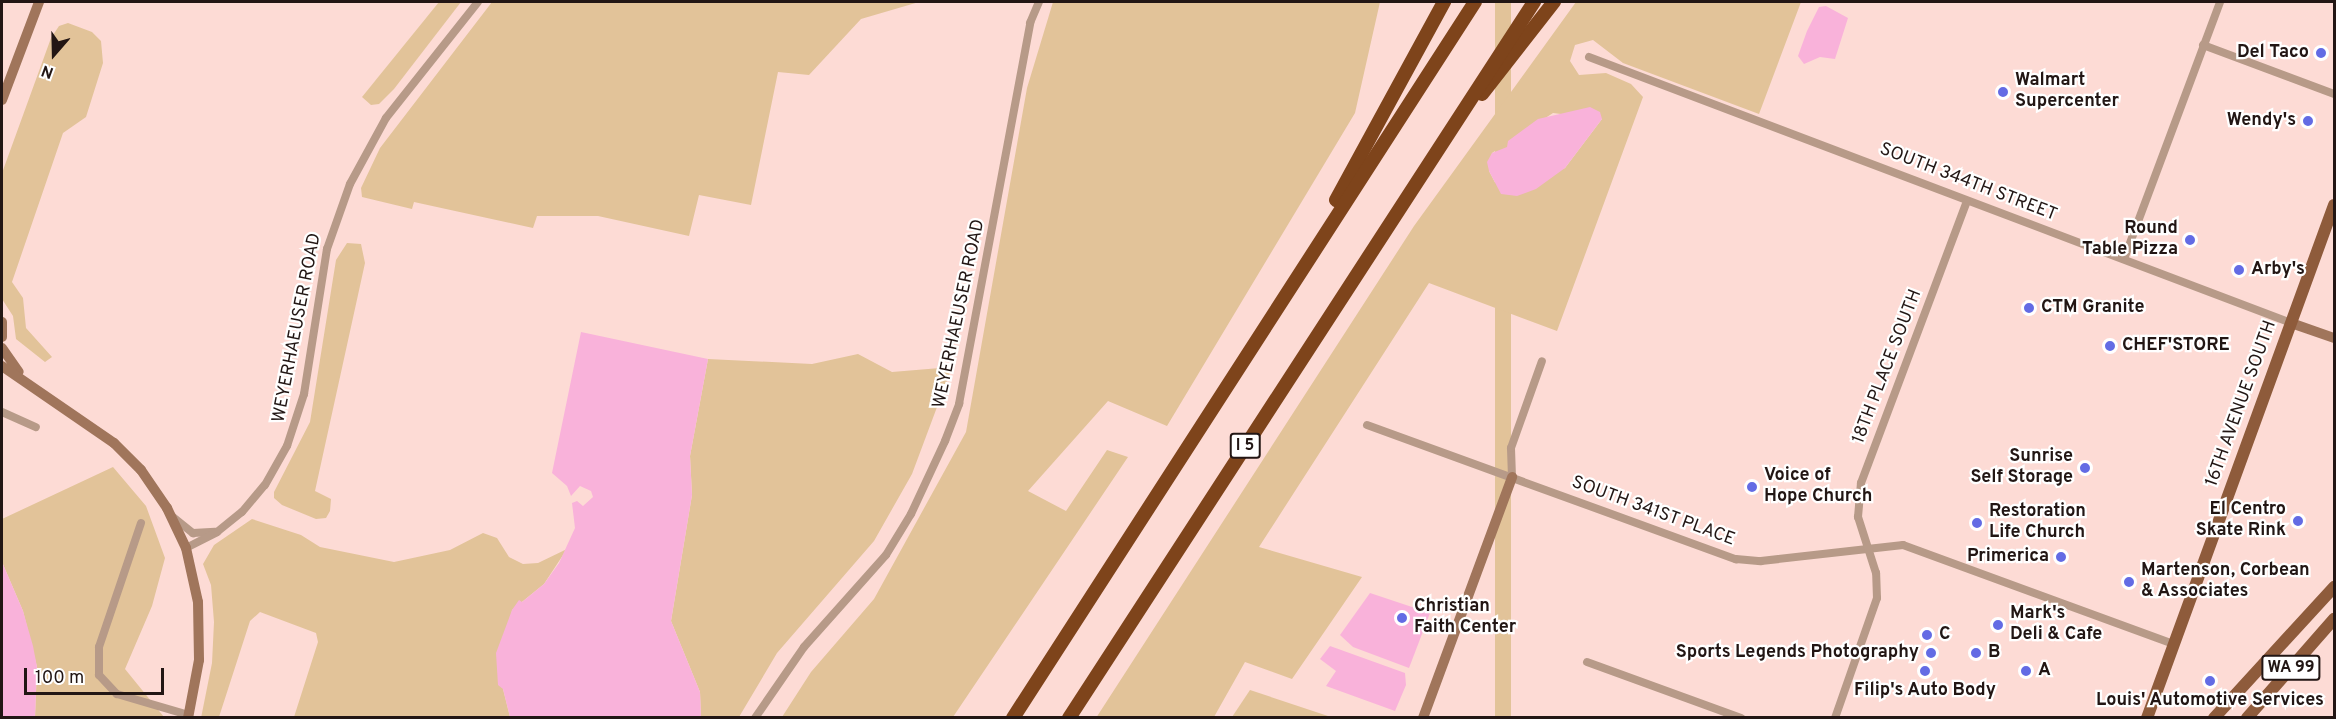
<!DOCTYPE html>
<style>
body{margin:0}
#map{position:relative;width:2336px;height:719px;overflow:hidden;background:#fddbd5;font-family:Overpass,sans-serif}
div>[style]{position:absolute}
.green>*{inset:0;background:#e2c399;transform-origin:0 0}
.water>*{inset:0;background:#f9b2da}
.street>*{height:8px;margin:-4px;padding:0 4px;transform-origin:4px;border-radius:4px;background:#b79a88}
.secondary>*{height:10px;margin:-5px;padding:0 5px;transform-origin:5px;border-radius:5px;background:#a0755b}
.primary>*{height:12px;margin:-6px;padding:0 6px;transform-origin:6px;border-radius:6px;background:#8e5b3b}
.highway>*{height:14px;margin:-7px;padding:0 7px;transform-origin:7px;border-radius:7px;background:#7e441b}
.dots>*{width:16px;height:16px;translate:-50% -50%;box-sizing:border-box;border:3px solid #fff;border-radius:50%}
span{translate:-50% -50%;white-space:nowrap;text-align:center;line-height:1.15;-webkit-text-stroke:4.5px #fff;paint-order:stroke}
.shield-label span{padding:2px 4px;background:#fff;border:2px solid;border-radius:4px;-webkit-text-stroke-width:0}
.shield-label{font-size:16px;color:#221614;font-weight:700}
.poi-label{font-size:18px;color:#221614;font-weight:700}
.right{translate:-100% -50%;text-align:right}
.left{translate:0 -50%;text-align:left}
.street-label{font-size:18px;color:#221614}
.frame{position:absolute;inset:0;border:3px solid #221614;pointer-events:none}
.north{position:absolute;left:24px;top:24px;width:60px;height:60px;-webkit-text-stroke:4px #fff;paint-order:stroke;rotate:200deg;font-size:16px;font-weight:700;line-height:24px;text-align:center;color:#221614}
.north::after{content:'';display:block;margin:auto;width:21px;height:27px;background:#221614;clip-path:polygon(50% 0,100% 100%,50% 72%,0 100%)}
.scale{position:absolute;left:24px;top:668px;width:140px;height:27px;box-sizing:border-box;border:3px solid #221614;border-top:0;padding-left:8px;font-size:18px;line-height:21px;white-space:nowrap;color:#221614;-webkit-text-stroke:4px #fff;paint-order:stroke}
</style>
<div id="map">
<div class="green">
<i style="clip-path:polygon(439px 2px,461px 2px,394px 89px,379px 104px,371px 105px,362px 97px)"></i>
<i style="clip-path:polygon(492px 2px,919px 2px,861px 19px,809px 75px,778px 72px,751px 205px,699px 195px,689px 236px,598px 216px,537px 216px,533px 228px,414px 202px,412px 209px,362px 197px,361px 188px,380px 148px)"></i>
<i style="clip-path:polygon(1053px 2px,1380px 2px,1355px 113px,1167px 426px,1108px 401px,1028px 491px,1066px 511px,1107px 450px,1128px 457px,953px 717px,782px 717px,811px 672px,874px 599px,966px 432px,1027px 88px)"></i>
<i style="left:1495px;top:2px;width:16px;height:851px"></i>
<i style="clip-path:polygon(evenodd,1576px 2px,1801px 2px,1759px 114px,1623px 63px,1593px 40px,1575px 45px,1570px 61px,1579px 75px,1606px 73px,1631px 84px,1643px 97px,1557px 331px,1429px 283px,1259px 547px,1362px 577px,1292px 679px,1245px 662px,1214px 717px,1096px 718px,1414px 226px,1576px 2px,1553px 113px,1602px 119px,1565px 168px,1501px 194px,1489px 171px,1492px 153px,1553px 113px)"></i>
<i style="clip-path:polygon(68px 23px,92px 32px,101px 41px,103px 63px,86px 117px,63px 133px,12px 282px,23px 298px,26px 328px,52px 357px,45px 362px,16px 339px,13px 316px,2px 299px,2px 173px,51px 38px,59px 26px)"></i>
<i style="clip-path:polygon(347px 243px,361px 244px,365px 263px,315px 491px,331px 499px,330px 511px,326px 518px,316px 519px,282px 505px,274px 498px,274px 492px,310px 422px,336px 260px)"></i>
<i style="clip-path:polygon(858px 354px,892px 372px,952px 367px,912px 474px,874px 541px,777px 653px,739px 717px,701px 717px,700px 692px,671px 621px,692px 495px,690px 456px,708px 359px,812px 364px)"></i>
<i style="clip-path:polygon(113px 467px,146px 506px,165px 558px,152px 606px,125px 669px,164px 717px,35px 717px,37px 667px,23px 611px,2px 562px,2px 519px)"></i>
<i style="clip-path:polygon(252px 519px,301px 535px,320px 547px,394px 562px,450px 550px,483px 533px,497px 538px,509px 557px,523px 564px,538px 563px,567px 549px,544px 584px,512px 610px,503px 689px,510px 717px,294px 717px,318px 642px,316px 633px,260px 612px,250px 621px,219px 717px,201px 718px,212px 663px,214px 622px,211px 585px,203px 564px,214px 545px)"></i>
<i style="clip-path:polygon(1250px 690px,1331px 717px,1232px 717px)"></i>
</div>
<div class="water">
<i style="clip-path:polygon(1826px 6px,1848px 18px,1835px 59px,1820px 57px,1804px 64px,1798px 56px,1807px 31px,1819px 7px)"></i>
<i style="clip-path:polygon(1590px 107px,1600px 112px,1602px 119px,1565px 168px,1536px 189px,1517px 196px,1501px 194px,1489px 171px,1487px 162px,1492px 153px,1507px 147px,1508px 141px,1538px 119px)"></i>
<i style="clip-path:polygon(581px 332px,708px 359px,690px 456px,692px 495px,671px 621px,700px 692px,701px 717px,510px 717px,503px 689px,498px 685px,496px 653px,512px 610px,519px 600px,522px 602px,544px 584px,559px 563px,575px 528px,572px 503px,577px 501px,583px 506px,593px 497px,591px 491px,580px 486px,571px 496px,567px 486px,552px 473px)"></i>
<i style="clip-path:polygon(2px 562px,23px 611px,33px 646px,37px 667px,35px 717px,2px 717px)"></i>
<i style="clip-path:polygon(1370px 593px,1430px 613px,1409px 668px,1353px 647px,1340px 635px)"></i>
<i style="clip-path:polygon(1330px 646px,1405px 673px,1406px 685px,1395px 711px,1326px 686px,1336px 671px,1320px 659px)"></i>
</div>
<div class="street">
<i style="left:2203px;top:45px;width:140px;rotate:20.5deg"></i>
<i style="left:1589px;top:57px;width:751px;rotate:20.75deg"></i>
<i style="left:2124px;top:259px;width:274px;rotate:-69.5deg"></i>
<i style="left:2px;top:412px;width:37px;rotate:24deg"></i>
<i style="left:1367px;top:425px;width:393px;rotate:20deg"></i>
<i style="left:1736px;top:559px;width:25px;rotate:5deg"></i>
<i style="left:1761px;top:561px;width:143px;rotate:-6.4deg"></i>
<i style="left:1903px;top:545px;width:288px;rotate:20.1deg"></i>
<i style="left:1512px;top:477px;width:29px;rotate:-92deg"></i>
<i style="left:1511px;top:448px;width:92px;rotate:-70.4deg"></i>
<i style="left:173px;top:517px;width:26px;rotate:39deg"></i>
<i style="left:193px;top:533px;width:22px;rotate:-3deg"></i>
<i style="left:141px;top:523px;width:131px;rotate:108.7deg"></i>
<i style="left:99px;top:647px;width:28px;rotate:90deg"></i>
<i style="left:99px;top:675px;width:26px;rotate:47deg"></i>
<i style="left:117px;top:694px;width:75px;rotate:16.3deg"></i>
<i style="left:186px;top:548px;width:35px;rotate:-27deg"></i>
<i style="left:217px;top:532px;width:32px;rotate:-39deg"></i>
<i style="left:242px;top:512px;width:35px;rotate:-50deg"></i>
<i style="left:265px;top:485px;width:45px;rotate:-60.6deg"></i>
<i style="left:287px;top:446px;width:55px;rotate:-71.9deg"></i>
<i style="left:304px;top:394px;width:147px;rotate:-81deg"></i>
<i style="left:327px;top:249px;width:69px;rotate:-70.5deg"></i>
<i style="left:350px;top:184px;width:75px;rotate:-61.4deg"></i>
<i style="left:386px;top:118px;width:148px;rotate:-51.6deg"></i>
<i style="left:1587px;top:662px;width:164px;rotate:20deg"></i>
<i style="left:755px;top:718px;width:86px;rotate:-55.4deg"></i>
<i style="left:804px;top:647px;width:123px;rotate:-48.3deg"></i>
<i style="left:886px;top:555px;width:48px;rotate:-58.6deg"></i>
<i style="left:911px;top:514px;width:81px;rotate:-65deg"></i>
<i style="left:945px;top:441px;width:40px;rotate:-69deg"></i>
<i style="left:959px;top:404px;width:388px;rotate:-79.4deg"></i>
<i style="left:1030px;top:23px;width:23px;rotate:-67deg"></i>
<i style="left:1835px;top:718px;width:127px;rotate:-70.7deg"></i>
<i style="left:1877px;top:598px;width:25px;rotate:-92deg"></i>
<i style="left:1876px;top:573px;width:59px;rotate:-107.8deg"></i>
<i style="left:1858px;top:517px;width:34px;rotate:-85deg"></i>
<i style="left:1861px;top:483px;width:301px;rotate:-69.4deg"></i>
</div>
<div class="secondary">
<i style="left:2px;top:100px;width:105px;rotate:-69.3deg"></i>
<i style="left:2px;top:322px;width:15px;rotate:90deg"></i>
<i style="left:2291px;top:323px;width:46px;rotate:19.2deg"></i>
<i style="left:2px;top:348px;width:29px;rotate:55deg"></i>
<i style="left:2px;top:366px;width:136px;rotate:34.5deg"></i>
<i style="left:114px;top:443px;width:38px;rotate:45deg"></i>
<i style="left:141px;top:470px;width:46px;rotate:55.6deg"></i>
<i style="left:167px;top:508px;width:44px;rotate:64.6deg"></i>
<i style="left:186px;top:548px;width:55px;rotate:77.5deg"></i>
<i style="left:198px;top:602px;width:58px;rotate:89deg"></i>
<i style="left:199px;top:660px;width:59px;rotate:100.7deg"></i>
<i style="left:1423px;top:718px;width:257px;rotate:-69.7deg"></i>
</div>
<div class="primary">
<i style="left:2147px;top:718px;width:546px;rotate:-69.97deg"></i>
<i style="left:2214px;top:718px;width:178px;rotate:-47.5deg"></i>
<i style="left:2247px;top:718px;width:132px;rotate:-48.7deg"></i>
</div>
<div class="highway">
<i style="left:1482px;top:94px;width:117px;rotate:-52deg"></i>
<i style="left:1336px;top:200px;width:226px;rotate:-61.4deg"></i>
<i style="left:1013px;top:718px;width:852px;rotate:-57.17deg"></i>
<i style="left:1069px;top:718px;width:854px;rotate:-57deg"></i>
</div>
<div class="dots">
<i style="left:2321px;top:53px;background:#636be4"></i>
<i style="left:2003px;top:92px;background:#636be4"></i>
<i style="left:2308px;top:121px;background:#636be4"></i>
<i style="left:2190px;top:240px;background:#636be4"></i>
<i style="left:2239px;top:270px;background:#636be4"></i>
<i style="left:2029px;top:308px;background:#636be4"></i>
<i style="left:2110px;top:346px;background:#636be4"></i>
<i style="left:2085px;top:468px;background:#636be4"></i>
<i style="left:1752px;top:487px;background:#636be4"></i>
<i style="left:2298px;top:521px;background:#636be4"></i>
<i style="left:1977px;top:523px;background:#636be4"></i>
<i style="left:2061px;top:557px;background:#636be4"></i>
<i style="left:2129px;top:582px;background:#636be4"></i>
<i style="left:1402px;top:618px;background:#636be4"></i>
<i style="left:1998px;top:625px;background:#636be4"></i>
<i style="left:1927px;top:635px;background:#636be4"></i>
<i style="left:1931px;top:653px;background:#636be4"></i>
<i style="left:1976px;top:653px;background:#636be4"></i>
<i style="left:1925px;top:671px;background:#636be4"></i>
<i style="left:2026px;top:671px;background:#636be4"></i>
<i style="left:2210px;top:681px;background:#636be4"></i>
</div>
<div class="shield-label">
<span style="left:1245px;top:446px">I 5</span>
<span style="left:2291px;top:668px">WA 99</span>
</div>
<div class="poi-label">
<span class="right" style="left:2309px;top:53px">Del Taco</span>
<span class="left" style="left:2015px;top:92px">Walmart<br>Supercenter</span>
<span class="right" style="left:2296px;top:121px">Wendy's</span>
<span class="right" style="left:2178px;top:240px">Round<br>Table Pizza</span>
<span class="left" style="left:2251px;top:270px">Arby's</span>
<span class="left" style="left:2041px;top:308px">CTM Granite</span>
<span class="left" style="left:2122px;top:346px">CHEF'STORE</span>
<span class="right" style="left:2073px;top:468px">Sunrise<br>Self Storage</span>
<span class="left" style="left:1764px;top:487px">Voice of<br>Hope Church</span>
<span class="right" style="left:2286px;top:521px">El Centro<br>Skate Rink</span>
<span class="left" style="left:1989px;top:523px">Restoration<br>Life Church</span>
<span class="right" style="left:2049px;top:557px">Primerica</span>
<span class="left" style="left:2141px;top:582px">Martenson, Corbean<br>&amp; Associates</span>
<span class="left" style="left:1414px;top:618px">Christian<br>Faith Center</span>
<span class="left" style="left:2010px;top:625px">Mark's<br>Deli &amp; Cafe</span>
<span class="left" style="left:1939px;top:635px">C</span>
<span class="right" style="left:1919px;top:653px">Sports Legends Photography</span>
<span class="left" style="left:1988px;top:653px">B</span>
<span class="left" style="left:2038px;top:671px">A</span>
<span style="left:1925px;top:691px">Filip's Auto Body</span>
<span style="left:2210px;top:701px">Louis' Automotive Services</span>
</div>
<div class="street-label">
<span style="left:1968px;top:183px;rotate:21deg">SOUTH 344TH STREET</span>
<span style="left:960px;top:314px;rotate:-78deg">WEYERHAEUSER ROAD</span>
<span style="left:298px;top:328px;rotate:-79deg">WEYERHAEUSER ROAD</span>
<span style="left:1888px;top:367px;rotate:-69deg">18TH PLACE SOUTH</span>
<span style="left:2242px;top:404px;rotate:-70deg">16TH AVENUE SOUTH</span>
<span style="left:1653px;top:512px;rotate:20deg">SOUTH 341ST PLACE</span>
</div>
<div class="frame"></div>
<div class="north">N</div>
<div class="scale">100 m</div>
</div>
